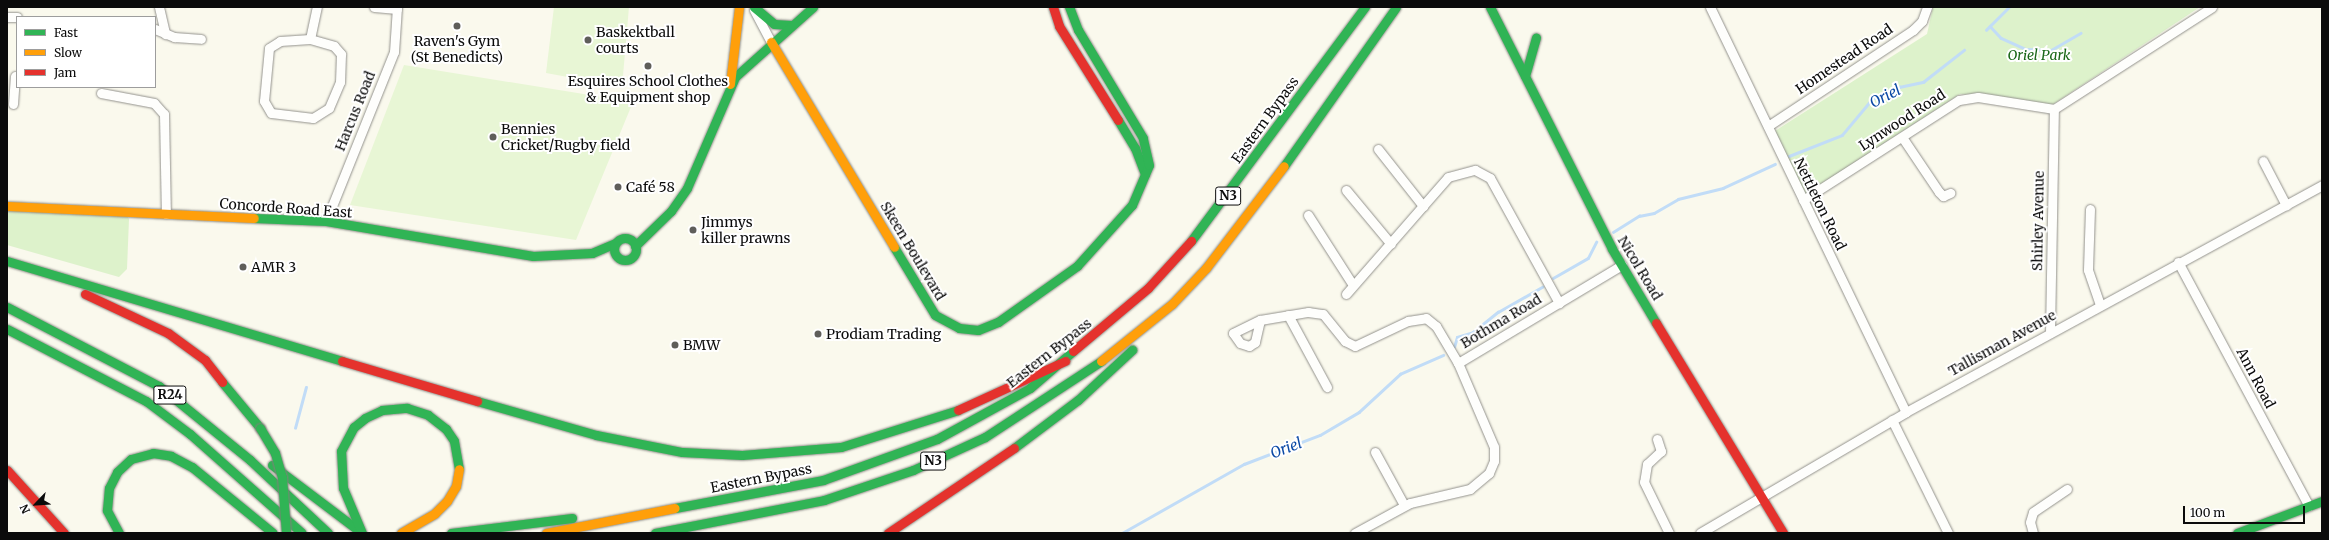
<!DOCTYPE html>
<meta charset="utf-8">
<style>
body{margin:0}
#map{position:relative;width:2329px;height:540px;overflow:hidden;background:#faf9ed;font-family:Merriweather,serif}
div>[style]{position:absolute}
.green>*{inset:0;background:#ddf2cb}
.pitch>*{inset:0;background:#e8f6d5}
.stream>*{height:2.5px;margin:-1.25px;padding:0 1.25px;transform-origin:1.25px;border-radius:1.25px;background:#c1dcf7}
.roads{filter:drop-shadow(0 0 1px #93928d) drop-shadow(0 0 1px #93928d)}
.street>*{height:9px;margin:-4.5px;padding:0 4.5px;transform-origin:4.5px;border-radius:4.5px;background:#fefefc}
.fast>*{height:9px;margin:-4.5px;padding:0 4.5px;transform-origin:4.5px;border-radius:4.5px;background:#30b455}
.fast>.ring{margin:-4.5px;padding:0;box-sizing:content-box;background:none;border:9px solid #30b455;border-radius:50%}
.slow>*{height:9px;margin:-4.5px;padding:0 4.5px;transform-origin:4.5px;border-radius:4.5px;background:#ff9f0a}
.jam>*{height:9px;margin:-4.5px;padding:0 4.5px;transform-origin:4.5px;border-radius:4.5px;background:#e5322d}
.bridges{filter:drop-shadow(0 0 1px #807f7a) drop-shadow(0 0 1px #807f7a)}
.fast-bridge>*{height:9px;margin:-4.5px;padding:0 4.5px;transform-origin:4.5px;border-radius:4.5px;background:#30b455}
.dots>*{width:11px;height:11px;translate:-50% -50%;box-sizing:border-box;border:2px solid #fff;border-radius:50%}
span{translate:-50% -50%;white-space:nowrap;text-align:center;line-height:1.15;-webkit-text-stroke:4px #fff;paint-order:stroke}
.shield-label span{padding:1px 3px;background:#fff;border:1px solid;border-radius:3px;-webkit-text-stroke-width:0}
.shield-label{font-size:13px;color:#0b0b0b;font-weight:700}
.poi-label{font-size:14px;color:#0b0b0b}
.left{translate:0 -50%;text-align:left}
.park-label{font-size:14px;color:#1a6717;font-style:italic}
.street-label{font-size:14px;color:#0b0b0b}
.water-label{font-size:15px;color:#0b49a5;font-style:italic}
.frame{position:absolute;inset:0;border:8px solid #0b0b0b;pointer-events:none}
.legend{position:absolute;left:16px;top:16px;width:140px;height:72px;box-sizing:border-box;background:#fff;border:1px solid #9d9d9d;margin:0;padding:5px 7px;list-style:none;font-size:12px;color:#0b0b0b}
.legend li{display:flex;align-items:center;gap:8px;height:20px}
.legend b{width:20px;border:1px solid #9d9d9d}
.north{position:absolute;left:16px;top:484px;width:40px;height:40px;-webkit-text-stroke:3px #fff;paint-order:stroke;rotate:245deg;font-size:11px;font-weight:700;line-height:16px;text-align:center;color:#0b0b0b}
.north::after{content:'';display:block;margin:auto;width:14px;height:18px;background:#0b0b0b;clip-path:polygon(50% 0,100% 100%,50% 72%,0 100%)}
.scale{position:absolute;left:2183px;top:506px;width:122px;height:18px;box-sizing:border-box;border:2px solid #0b0b0b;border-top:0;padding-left:5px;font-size:12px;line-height:14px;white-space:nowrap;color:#0b0b0b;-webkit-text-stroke:3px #fff;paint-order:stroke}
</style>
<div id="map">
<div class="green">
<i style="clip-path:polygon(1933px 7px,2200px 7px,2052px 105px,1960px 94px,1803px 196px,1775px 131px,1927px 34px)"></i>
<i style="clip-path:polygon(123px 210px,129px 219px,127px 269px,119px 277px,7px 245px,7px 211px)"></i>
</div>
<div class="pitch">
<i style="clip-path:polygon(554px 7px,629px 7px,622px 87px,546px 73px)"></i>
<i style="clip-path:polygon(404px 65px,633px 102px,576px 240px,350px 205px)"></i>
</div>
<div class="stream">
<i style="left:1990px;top:26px;width:16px;rotate:47deg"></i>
<i style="left:2001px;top:38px;width:27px;rotate:24deg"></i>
<i style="left:2026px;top:49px;width:25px;rotate:2deg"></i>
<i style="left:2051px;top:50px;width:34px;rotate:-30deg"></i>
<i style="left:1986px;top:30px;width:33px;rotate:-45deg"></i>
<i style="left:1789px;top:156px;width:57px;rotate:-21.6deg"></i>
<i style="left:1842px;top:135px;width:47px;rotate:-50.2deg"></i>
<i style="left:1872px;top:99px;width:30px;rotate:-24deg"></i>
<i style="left:1899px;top:87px;width:25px;rotate:-12deg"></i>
<i style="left:1923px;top:82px;width:52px;rotate:-38deg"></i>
<i style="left:1613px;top:232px;width:31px;rotate:-32deg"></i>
<i style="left:1639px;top:216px;width:15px;rotate:-11deg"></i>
<i style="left:1654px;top:213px;width:28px;rotate:-30deg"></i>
<i style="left:1678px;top:199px;width:46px;rotate:-13.7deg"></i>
<i style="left:1723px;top:188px;width:57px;rotate:-24.8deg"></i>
<i style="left:1553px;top:278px;width:40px;rotate:-29.7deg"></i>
<i style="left:1588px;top:258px;width:18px;rotate:-63deg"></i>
<i style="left:1454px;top:347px;width:10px;rotate:-73deg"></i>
<i style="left:1457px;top:337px;width:17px;rotate:-17deg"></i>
<i style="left:1473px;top:332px;width:32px;rotate:-39deg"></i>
<i style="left:1498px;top:312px;width:51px;rotate:-29.6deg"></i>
<i style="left:295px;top:428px;width:42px;rotate:-75deg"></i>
<i style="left:1122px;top:533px;width:140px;rotate:-29.5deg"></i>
<i style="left:1244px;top:464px;width:81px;rotate:-20.9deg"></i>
<i style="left:1320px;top:435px;width:45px;rotate:-30.5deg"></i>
<i style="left:1359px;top:412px;width:56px;rotate:-42.8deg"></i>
<i style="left:1400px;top:374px;width:47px;rotate:-23.8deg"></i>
</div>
<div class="roads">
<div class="street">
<i style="left:159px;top:7px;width:28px;rotate:77deg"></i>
<i style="left:374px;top:7px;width:23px;rotate:5deg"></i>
<i style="left:1710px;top:7px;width:450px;rotate:64.2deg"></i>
<i style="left:754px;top:10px;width:36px;rotate:62deg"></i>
<i style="left:7px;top:17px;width:10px"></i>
<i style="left:155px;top:29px;width:21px;rotate:23deg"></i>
<i style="left:174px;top:37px;width:27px;rotate:4deg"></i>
<i style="left:310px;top:39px;width:25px;rotate:16deg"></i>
<i style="left:334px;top:46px;width:11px;rotate:49deg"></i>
<i style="left:341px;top:54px;width:28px;rotate:92deg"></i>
<i style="left:340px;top:82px;width:28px;rotate:113deg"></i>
<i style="left:329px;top:108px;width:19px;rotate:148deg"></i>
<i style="left:313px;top:118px;width:42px;rotate:-173.2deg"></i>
<i style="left:271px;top:113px;width:14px;rotate:-120deg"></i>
<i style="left:264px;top:101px;width:53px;rotate:-84.6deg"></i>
<i style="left:269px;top:48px;width:13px;rotate:-32deg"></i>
<i style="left:280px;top:41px;width:30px;rotate:-4deg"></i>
<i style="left:310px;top:39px;width:33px;rotate:-78deg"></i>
<i style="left:101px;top:93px;width:54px;rotate:10.7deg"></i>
<i style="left:154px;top:103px;width:15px;rotate:48deg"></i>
<i style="left:164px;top:114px;width:100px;rotate:88.9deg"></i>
<i style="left:13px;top:104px;width:28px;rotate:-86deg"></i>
<i style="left:1768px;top:126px;width:174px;rotate:-33.5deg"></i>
<i style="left:1913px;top:30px;width:13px;rotate:-45deg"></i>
<i style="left:1922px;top:21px;width:15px;rotate:-70deg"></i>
<i style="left:1902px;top:137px;width:66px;rotate:56.1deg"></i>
<i style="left:1939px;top:192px;width:6px;rotate:45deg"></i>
<i style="left:1943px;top:196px;width:8px;rotate:-23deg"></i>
<i style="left:1378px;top:149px;width:73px;rotate:51.7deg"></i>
<i style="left:2263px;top:161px;width:50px;rotate:62.4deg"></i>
<i style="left:1346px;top:190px;width:70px;rotate:50.2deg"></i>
<i style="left:1803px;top:200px;width:185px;rotate:-32.7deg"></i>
<i style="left:1959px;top:100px;width:19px;rotate:-9deg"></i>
<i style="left:1978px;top:97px;width:77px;rotate:9deg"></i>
<i style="left:2054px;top:109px;width:188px;rotate:-32.8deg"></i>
<i style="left:2090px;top:209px;width:61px;rotate:91.9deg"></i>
<i style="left:2088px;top:270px;width:37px;rotate:71deg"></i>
<i style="left:1308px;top:215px;width:83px;rotate:57.3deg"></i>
<i style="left:326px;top:221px;width:182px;rotate:-68.1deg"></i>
<i style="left:394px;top:52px;width:45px;rotate:-86.2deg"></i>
<i style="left:2178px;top:262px;width:277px;rotate:61.8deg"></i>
<i style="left:1346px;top:294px;width:155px;rotate:-48.9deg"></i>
<i style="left:1448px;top:177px;width:28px;rotate:-15deg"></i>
<i style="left:1475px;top:170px;width:17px;rotate:28deg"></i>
<i style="left:1490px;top:178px;width:143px;rotate:61.1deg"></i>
<i style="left:1288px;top:315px;width:82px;rotate:61.6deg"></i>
<i style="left:1260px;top:320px;width:23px;rotate:103deg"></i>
<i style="left:1255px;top:342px;width:7px;rotate:146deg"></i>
<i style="left:1249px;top:346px;width:9px;rotate:-162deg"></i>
<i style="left:1240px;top:343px;width:12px;rotate:-125deg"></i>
<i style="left:1233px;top:333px;width:30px;rotate:-26deg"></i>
<i style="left:1260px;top:320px;width:49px;rotate:-9.5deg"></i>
<i style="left:1308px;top:312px;width:15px;rotate:8deg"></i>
<i style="left:1323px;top:314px;width:35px;rotate:51deg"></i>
<i style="left:1345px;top:341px;width:11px;rotate:27deg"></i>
<i style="left:1355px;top:346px;width:59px;rotate:-25.3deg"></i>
<i style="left:1408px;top:321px;width:18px;rotate:-9deg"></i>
<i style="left:1426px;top:318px;width:13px;rotate:39deg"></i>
<i style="left:1436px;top:326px;width:43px;rotate:59.3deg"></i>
<i style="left:1458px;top:363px;width:91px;rotate:66.8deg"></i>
<i style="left:1494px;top:447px;width:14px;rotate:90deg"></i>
<i style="left:1494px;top:461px;width:13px;rotate:113deg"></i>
<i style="left:1489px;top:473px;width:25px;rotate:140deg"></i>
<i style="left:1470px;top:489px;width:62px;rotate:166.9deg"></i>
<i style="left:1410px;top:503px;width:63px;rotate:151.4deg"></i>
<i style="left:2050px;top:333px;width:224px;rotate:-89deg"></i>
<i style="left:1458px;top:363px;width:191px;rotate:-30.9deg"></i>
<i style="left:1892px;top:420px;width:126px;rotate:63.6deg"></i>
<i style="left:1657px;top:439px;width:13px;rotate:72deg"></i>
<i style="left:1661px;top:451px;width:19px;rotate:137deg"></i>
<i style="left:1647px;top:464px;width:18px;rotate:99deg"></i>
<i style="left:1644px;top:482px;width:57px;rotate:63.9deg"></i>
<i style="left:1375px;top:452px;width:60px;rotate:61.3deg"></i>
<i style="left:1700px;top:533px;width:239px;rotate:-30.4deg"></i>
<i style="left:1906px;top:412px;width:474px;rotate:-28.6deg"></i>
<i style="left:2033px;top:533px;width:11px;rotate:-105deg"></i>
<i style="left:2030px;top:522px;width:10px;rotate:-73deg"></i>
<i style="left:2033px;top:512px;width:41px;rotate:-34.1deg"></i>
</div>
<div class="fast">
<i style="left:754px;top:7px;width:26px;rotate:40deg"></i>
<i style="left:774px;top:24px;width:17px;rotate:3deg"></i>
<i style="left:1490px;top:7px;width:271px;rotate:63.2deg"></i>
<i style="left:1612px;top:249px;width:86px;rotate:59.3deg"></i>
<i style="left:1525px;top:76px;width:40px;rotate:-74deg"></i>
<i style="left:1118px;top:120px;width:33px;rotate:59deg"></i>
<i style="left:1135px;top:148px;width:28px;rotate:69deg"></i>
<i style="left:1284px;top:166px;width:194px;rotate:-54.8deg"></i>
<i style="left:254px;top:218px;width:72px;rotate:2.4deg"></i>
<i style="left:326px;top:221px;width:210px;rotate:9.6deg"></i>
<i style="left:533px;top:256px;width:59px;rotate:-2.9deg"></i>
<i style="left:592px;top:253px;width:25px;rotate:-23deg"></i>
<i class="ring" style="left:614px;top:238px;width:13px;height:13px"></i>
<i style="left:1191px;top:241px;width:292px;rotate:-53.4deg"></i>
<i style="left:635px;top:246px;width:50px;rotate:-44.2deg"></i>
<i style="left:671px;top:211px;width:28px;rotate:-55deg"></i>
<i style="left:687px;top:188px;width:121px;rotate:-66.6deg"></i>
<i style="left:735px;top:77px;width:105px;rotate:-41.9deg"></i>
<i style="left:894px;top:247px;width:79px;rotate:58.9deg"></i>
<i style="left:935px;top:315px;width:27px;rotate:28deg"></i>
<i style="left:959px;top:328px;width:19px;rotate:6deg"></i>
<i style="left:978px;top:330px;width:22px;rotate:-22deg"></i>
<i style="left:998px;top:322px;width:97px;rotate:-35.3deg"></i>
<i style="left:1077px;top:266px;width:82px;rotate:-48deg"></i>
<i style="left:1132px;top:205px;width:43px;rotate:-67deg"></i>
<i style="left:1149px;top:165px;width:28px;rotate:-103deg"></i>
<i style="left:1143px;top:138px;width:126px;rotate:-121deg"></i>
<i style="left:1078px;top:30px;width:25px;rotate:-111deg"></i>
<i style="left:7px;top:261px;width:350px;rotate:16.6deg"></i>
<i style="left:7px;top:307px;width:171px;rotate:27.5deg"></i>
<i style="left:159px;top:386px;width:117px;rotate:39.1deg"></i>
<i style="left:250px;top:460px;width:107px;rotate:43.1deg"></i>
<i style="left:7px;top:329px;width:157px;rotate:27.4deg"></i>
<i style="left:146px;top:401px;width:55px;rotate:36.9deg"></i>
<i style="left:190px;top:434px;width:149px;rotate:41.5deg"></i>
<i style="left:222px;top:382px;width:60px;rotate:50.4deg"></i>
<i style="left:477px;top:401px;width:124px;rotate:15.9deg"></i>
<i style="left:596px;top:435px;width:88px;rotate:11.2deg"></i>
<i style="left:682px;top:452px;width:60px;rotate:2.9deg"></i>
<i style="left:742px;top:455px;width:99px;rotate:-4.6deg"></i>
<i style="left:841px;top:447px;width:123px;rotate:-17.5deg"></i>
<i style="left:1014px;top:448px;width:80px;rotate:-36.9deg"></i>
<i style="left:1078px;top:400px;width:74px;rotate:-42.8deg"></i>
<i style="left:272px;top:465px;width:108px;rotate:37.1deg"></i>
<i style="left:675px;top:508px;width:151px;rotate:-10.7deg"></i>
<i style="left:823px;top:480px;width:121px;rotate:-19.8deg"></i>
<i style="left:937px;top:439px;width:106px;rotate:-28.7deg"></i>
<i style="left:1030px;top:388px;width:57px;rotate:-40.7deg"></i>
<i style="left:119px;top:533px;width:26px;rotate:-118deg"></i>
<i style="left:107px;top:510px;width:22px;rotate:-85deg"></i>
<i style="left:109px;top:488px;width:18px;rotate:-63deg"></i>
<i style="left:117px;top:472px;width:19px;rotate:-43deg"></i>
<i style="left:131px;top:459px;width:23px;rotate:-15deg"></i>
<i style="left:153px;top:453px;width:18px;rotate:9deg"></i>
<i style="left:171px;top:456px;width:24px;rotate:28deg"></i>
<i style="left:192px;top:467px;width:104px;rotate:39.2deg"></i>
<i style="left:362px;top:533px;width:49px;rotate:-112.9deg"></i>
<i style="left:343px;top:488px;width:37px;rotate:-93deg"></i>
<i style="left:341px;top:451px;width:27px;rotate:-62deg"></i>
<i style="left:354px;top:427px;width:14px;rotate:-39deg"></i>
<i style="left:365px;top:418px;width:19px;rotate:-25deg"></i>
<i style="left:382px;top:410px;width:25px;rotate:-5deg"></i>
<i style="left:407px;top:408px;width:22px;rotate:18deg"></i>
<i style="left:428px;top:415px;width:23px;rotate:38deg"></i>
<i style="left:446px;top:429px;width:14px;rotate:56deg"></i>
<i style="left:454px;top:441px;width:28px;rotate:80deg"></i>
<i style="left:451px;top:533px;width:122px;rotate:-7.1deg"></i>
<i style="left:655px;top:533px;width:172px;rotate:-11deg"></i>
<i style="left:824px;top:500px;width:94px;rotate:-18.6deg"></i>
<i style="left:913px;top:470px;width:79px;rotate:-24.6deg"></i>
<i style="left:985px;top:437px;width:139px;rotate:-33.2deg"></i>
<i style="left:2237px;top:533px;width:91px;rotate:-20.6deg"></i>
</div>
<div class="slow">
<i style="left:771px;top:42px;width:239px;rotate:59deg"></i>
<i style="left:730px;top:84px;width:78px;rotate:-83.3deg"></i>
<i style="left:7px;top:206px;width:247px;rotate:2.8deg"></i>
<i style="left:1101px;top:361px;width:91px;rotate:-38.8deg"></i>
<i style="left:1172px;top:304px;width:50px;rotate:-46.6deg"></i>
<i style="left:1206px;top:268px;width:128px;rotate:-52.6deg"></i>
<i style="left:401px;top:533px;width:39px;rotate:-30deg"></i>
<i style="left:435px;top:513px;width:17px;rotate:-45deg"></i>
<i style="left:447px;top:501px;width:17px;rotate:-59deg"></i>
<i style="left:456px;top:486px;width:17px;rotate:-80deg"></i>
<i style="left:546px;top:533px;width:131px;rotate:-11deg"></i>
</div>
<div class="jam">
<i style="left:1053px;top:7px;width:20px;rotate:72deg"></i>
<i style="left:1059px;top:26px;width:111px;rotate:57.9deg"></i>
<i style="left:85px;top:294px;width:92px;rotate:25.2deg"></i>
<i style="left:168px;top:333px;width:46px;rotate:36.1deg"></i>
<i style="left:205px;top:360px;width:28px;rotate:52deg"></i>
<i style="left:1656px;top:323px;width:245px;rotate:58.8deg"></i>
<i style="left:1073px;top:351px;width:98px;rotate:-40deg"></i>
<i style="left:1148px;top:288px;width:64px;rotate:-47.5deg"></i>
<i style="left:342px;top:361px;width:141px;rotate:16.5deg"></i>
<i style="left:958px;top:410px;width:118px;rotate:-24.6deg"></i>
<i style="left:7px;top:470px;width:85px;rotate:47.9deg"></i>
<i style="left:888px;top:533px;width:152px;rotate:-34deg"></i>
</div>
</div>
<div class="bridges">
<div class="fast-bridge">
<i style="left:260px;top:428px;width:29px;rotate:59deg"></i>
<i style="left:275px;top:453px;width:25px;rotate:74deg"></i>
<i style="left:282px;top:477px;width:56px;rotate:85.9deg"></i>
</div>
</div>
<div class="dots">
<i style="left:457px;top:26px;background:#5f5e5a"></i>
<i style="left:588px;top:40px;background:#5f5e5a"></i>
<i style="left:648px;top:66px;background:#5f5e5a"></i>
<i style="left:493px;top:137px;background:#5f5e5a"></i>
<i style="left:618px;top:187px;background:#5f5e5a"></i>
<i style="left:693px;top:230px;background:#5f5e5a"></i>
<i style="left:243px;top:267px;background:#5f5e5a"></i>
<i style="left:818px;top:334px;background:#5f5e5a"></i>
<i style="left:675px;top:345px;background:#5f5e5a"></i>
</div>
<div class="shield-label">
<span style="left:1228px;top:196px">N3</span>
<span style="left:170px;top:395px">R24</span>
<span style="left:933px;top:461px">N3</span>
</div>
<div class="poi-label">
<span class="left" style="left:596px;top:40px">Baskektball<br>courts</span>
<span style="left:457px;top:49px">Raven's Gym<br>(St Benedicts)</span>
<span style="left:648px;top:89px">Esquires School Clothes<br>&amp; Equipment shop</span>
<span class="left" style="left:501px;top:137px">Bennies<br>Cricket/Rugby field</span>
<span class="left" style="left:626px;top:187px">Café 58</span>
<span class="left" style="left:701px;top:230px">Jimmys<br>killer prawns</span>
<span class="left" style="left:251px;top:267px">AMR 3</span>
<span class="left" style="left:826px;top:334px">Prodiam Trading</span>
<span class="left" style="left:683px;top:345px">BMW</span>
</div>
<div class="park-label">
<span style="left:2039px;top:55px">Oriel Park</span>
</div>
<div class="street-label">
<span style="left:1844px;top:59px;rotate:-34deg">Homestead Road</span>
<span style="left:355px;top:111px;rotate:-68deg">Harcus Road</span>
<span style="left:1265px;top:120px;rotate:-54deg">Eastern Bypass</span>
<span style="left:1902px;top:120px;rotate:-33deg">Lynwood Road</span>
<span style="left:1820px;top:204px;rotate:64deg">Nettleton Road</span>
<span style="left:286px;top:208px;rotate:4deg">Concorde Road East</span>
<span style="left:2038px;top:221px;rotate:-89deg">Shirley Avenue</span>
<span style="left:913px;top:251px;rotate:59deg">Skeen Boulevard</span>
<span style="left:1640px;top:268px;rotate:59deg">Nicol Road</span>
<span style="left:1501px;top:321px;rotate:-31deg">Bothma Road</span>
<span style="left:2002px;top:343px;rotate:-29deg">Tallisman Avenue</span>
<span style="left:1049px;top:353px;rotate:-38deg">Eastern Bypass</span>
<span style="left:2256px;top:378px;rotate:62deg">Ann Road</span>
<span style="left:761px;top:478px;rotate:-11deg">Eastern Bypass</span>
</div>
<div class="water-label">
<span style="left:1885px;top:96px;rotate:-27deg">Oriel</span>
<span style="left:1286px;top:448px;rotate:-21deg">Oriel</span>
</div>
<div class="frame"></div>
<ul class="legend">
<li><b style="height:5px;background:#30b455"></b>Fast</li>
<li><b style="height:5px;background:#ff9f0a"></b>Slow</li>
<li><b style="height:5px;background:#e5322d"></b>Jam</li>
</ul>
<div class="north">N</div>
<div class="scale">100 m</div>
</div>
